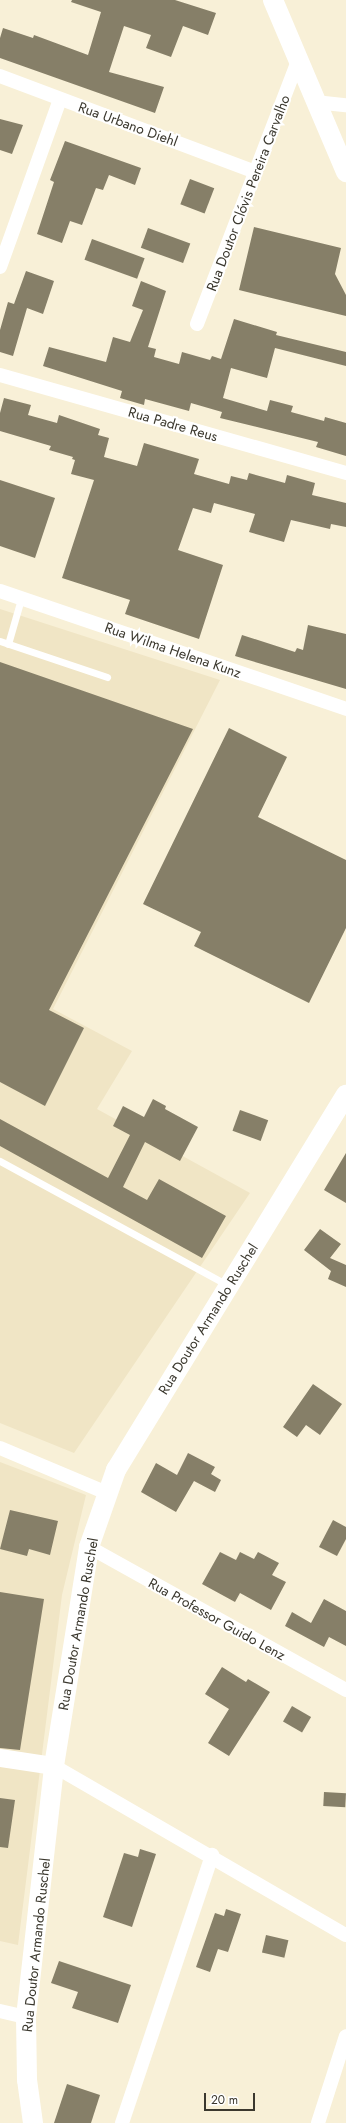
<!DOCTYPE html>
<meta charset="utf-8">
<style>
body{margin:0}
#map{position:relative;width:346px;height:2123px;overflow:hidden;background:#f8f0d7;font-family:Jost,sans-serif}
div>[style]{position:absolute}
.built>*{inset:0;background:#f0e5c5}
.building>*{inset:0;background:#867f68;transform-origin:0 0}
.service>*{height:7px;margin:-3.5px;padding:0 3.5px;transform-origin:3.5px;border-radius:3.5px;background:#fff}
.minor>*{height:14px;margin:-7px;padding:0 7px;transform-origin:7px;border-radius:7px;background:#fff}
.tertiary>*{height:18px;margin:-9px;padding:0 9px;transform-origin:9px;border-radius:9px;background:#fff}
.secondary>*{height:20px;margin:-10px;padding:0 10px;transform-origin:10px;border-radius:10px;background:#fff}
span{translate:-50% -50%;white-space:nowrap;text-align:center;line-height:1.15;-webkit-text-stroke:4px #fff;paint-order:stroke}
.street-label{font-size:14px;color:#3b382e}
.scale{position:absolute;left:204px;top:2093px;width:51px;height:18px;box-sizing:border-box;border:2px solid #3b382e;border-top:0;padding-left:5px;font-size:12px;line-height:14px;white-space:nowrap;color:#3b382e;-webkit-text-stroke:3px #fff;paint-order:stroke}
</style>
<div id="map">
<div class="built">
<i style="clip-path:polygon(0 609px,220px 680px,53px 1009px,132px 1051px,97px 1109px,250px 1193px,74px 1453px,0 1423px)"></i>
<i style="clip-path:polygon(0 1462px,86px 1495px,62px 1595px,18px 1945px,0 1941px)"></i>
</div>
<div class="building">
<i style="clip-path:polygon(72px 0,175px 0,216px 13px,208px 35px,183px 26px,171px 57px,146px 48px,151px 35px,124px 26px,109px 72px,164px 87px,155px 113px,0 58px,0 38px,3px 28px,33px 38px,34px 35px,88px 55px,101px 12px,71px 2px)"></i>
<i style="clip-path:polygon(0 119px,23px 125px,12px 154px,0 150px)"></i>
<i style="clip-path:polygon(65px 141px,141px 168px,135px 185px,109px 175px,103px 190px,96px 188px,82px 225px,70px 221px,62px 243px,37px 234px,54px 182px,50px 180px)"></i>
<i style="left:190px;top:179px;width:26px;height:27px;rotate:21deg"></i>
<i style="clip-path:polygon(254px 227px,341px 248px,335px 274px,346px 295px,346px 316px,239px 290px)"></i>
<i style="left:148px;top:228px;width:45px;height:21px;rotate:20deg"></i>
<i style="left:92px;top:239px;width:56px;height:22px;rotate:20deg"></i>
<i style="clip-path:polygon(26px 271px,54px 281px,43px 314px,27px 308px,13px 356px,0 352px,0 330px,8px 302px,14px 304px)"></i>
<i style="clip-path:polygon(141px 281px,166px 291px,148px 347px,156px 349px,154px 357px,179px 364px,182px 352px,210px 360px,212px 356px,221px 359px,234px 319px,277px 332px,276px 335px,346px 352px,346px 366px,275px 348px,267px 378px,231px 368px,223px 398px,267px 411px,270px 400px,293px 406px,291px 412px,324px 421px,325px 417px,346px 423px,346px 456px,316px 447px,318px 442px,220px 418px,222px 412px,191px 403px,189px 411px,145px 399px,144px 405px,120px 398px,122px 391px,43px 366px,49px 347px,106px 362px,113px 337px,130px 342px,143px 310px,132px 306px)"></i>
<i style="clip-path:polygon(4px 398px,31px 405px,28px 415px,57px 423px,59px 415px,100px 429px,98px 435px,109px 438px,104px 457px,137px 466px,144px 443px,199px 459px,194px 474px,229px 484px,231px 476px,247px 480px,249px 473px,285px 483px,287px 475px,315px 483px,312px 495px,346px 503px,346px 527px,331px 524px,330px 529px,291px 520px,284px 542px,249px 532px,255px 514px,214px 503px,211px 513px,193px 508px,178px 550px,223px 565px,199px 639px,125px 614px,130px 600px,62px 578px,94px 480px,71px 474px,75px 460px,72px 459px,73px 457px,49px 450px,51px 446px,0 431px,0 413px)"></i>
<i style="clip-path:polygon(0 480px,55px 498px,35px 558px,0 546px)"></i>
<i style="clip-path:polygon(308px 625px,346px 634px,346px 689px,235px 656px,242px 635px,295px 652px,297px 648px,303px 650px)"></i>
<i style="clip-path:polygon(0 662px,193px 729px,49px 1010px,84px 1028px,45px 1106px,0 1082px)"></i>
<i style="clip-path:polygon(229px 728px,287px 757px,258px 817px,346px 860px,346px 928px,309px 1003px,194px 946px,201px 932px,143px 904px)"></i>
<i style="clip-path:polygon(153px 1099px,166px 1106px,165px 1109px,198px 1127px,180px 1161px,145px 1142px,123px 1187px,147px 1200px,159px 1179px,226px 1216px,202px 1258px,0 1146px,0 1119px,108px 1178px,130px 1135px,113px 1126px,123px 1106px,144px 1117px)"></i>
<i style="left:240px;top:1110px;width:30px;height:22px;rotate:20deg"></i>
<i style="clip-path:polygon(346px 1153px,346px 1203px,324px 1190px)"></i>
<i style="clip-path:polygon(320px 1229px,341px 1244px,330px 1258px,346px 1265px,346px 1287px,328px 1279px,331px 1271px,304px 1250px)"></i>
<i style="clip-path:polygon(313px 1384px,342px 1404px,320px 1435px,306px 1425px,297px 1437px,283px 1427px)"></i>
<i style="clip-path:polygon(188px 1453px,215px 1467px,211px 1474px,221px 1480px,215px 1492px,194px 1481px,176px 1512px,141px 1492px,156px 1463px,177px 1475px)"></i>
<i style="clip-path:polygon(10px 1510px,58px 1521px,50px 1555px,29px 1549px,27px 1556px,0 1549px)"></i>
<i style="clip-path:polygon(333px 1520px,346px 1527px,346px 1539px,337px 1556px,319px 1547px)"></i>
<i style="clip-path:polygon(220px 1552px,236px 1560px,240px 1552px,254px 1559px,258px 1552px,279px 1563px,272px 1575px,286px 1582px,271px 1610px,240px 1593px,235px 1602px,202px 1584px)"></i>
<i style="clip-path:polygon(0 1592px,44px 1599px,20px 1750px,0 1748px)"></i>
<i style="clip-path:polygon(324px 1599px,346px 1611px,346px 1646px,329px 1637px,324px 1647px,285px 1626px,292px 1612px,311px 1623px)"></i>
<i style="clip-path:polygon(222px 1667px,246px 1682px,248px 1679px,270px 1692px,229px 1756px,208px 1743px,229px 1709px,205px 1694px)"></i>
<i style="left:292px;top:1706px;width:22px;height:18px;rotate:30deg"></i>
<i style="left:324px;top:1792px;width:22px;height:14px;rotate:3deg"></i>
<i style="clip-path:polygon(0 1798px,15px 1800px,8px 1848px,0 1847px)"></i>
<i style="clip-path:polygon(140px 1849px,156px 1854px,132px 1927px,103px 1917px,124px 1853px,138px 1857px)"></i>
<i style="clip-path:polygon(226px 1909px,241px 1914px,228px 1952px,218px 1949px,210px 1972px,196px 1967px,215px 1913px,224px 1916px)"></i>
<i style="left:266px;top:1935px;width:23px;height:18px;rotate:13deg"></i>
<i style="clip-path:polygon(59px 1961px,131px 1985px,118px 2023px,72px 2008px,78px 1992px,51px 1983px)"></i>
<i style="clip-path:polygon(67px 2084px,100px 2095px,91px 2123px,54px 2123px)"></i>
</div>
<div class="service">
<i style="left:0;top:641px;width:113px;rotate:18.6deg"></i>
<i style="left:8px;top:644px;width:47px;rotate:-73.9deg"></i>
<i style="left:0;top:1161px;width:259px;rotate:28.6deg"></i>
</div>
<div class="minor">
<i style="left:0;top:76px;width:273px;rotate:20.6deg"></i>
<i style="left:315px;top:102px;width:31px;rotate:6deg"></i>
<i style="left:0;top:267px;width:178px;rotate:-70.3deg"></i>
<i style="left:197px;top:324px;width:282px;rotate:-69deg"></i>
<i style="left:0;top:375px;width:360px;rotate:15.8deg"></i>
<i style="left:0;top:591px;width:366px;rotate:18.8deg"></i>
<i style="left:0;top:1448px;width:116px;rotate:22.8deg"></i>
<i style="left:89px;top:1547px;width:294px;rotate:29.1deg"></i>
<i style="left:54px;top:1766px;width:337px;rotate:30.1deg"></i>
<i style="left:0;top:2011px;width:27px;rotate:13deg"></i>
<i style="left:122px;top:2123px;width:283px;rotate:-71.4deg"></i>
<i style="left:318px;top:2123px;width:91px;rotate:-72.2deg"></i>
</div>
<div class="tertiary">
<i style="left:0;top:1758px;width:55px;rotate:8.4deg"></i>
</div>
<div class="secondary">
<i style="left:273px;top:0;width:187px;rotate:67deg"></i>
<i style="left:33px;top:2123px;width:43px;rotate:-97.9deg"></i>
<i style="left:27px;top:2080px;width:63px;rotate:-90.9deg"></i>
<i style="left:26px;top:2017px;width:253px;rotate:-83.6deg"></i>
<i style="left:54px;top:1766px;width:222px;rotate:-80.9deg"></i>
<i style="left:89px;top:1547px;width:82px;rotate:-70.7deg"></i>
<i style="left:116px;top:1470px;width:440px;rotate:-58.5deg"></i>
</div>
<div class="street-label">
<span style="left:128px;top:124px;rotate:20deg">Rua Urbano Diehl</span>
<span style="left:248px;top:193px;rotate:-69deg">Rua Doutor Clóvis Pereira Carvalho</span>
<span style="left:173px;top:424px;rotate:16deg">Rua Padre Reus</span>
<span style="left:173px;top:650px;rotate:19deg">Rua Wilma Helena Kunz</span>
<span style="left:208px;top:1319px;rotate:-58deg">Rua Doutor Armando Ruschel</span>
<span style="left:217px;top:1619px;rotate:29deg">Rua Professor Guido Lenz</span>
<span style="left:78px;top:1624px;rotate:-80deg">Rua Doutor Armando Ruschel</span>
<span style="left:36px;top:1945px;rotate:-84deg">Rua Doutor Armando Ruschel</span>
</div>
<div class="scale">20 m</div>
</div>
